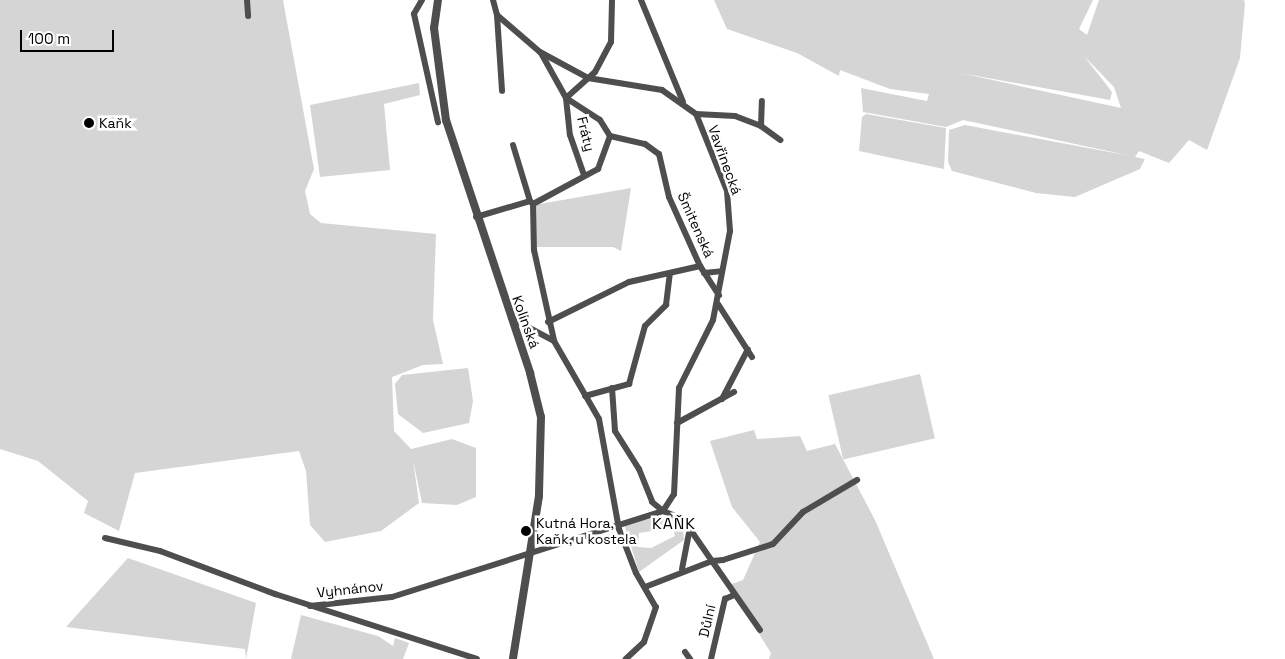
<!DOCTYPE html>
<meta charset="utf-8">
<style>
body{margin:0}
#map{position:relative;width:1285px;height:659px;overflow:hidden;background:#fff;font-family:"Space Grotesk",sans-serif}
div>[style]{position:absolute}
.green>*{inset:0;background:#d5d5d5;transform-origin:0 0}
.minor>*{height:6px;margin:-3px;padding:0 3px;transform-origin:3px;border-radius:3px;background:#4e4e4e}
.tertiary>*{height:8px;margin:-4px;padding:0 4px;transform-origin:4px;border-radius:4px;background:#4e4e4e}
.dots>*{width:14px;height:14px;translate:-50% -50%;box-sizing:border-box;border:2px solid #fff;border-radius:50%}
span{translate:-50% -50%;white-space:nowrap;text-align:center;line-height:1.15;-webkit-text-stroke:5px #fff;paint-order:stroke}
.poi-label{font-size:14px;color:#000}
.left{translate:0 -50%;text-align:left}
.street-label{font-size:14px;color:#000}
.quarter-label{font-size:16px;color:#000;letter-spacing:1px}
.scale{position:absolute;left:20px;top:30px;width:94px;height:22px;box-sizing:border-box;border:2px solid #000;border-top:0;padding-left:6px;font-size:15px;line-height:18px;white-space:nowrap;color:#000;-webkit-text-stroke:4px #fff;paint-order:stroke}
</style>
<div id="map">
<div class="green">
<i style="clip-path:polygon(0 0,283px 0,314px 169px,305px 191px,310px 214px,321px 223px,436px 234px,433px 320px,443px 364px,423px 365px,392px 377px,394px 431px,411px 449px,452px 439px,476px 448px,476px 497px,457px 505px,422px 503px,413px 460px,419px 503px,381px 531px,325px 542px,310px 525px,306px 471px,299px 451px,135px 473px,119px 531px,84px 513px,88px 501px,38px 461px,0 449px)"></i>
<i style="clip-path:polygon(evenodd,714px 0,1093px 0,1079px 29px,1087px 35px,1099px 0,1244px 0,1245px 4px,1240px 58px,1207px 150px,1189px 140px,1169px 163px,1139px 151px,1135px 157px,1145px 159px,1140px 169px,1075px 197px,1036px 193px,952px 171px,948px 162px,949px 130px,965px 125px,1131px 156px,963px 120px,946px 127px,863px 112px,861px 88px,927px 101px,929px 94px,890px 89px,840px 70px,839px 76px,797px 53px,727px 29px,714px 0,1084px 56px,1114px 87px,1121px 108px,960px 73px,1110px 100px,1112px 92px,1084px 56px)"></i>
<i style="clip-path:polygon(419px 83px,420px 95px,384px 104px,390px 170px,320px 177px,310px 105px)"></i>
<i style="clip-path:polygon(866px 114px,946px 128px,944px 169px,859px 151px,862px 117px)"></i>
<i style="clip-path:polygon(631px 188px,621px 251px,613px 247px,532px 247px,534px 205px)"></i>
<i style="clip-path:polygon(468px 368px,473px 401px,469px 423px,423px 433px,398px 414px,395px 384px,402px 375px)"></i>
<i style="left:920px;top:374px;width:66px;height:94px;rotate:77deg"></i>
<i style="clip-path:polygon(754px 430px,757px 439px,800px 436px,807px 451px,835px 444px,875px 520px,934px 659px,769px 659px,771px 653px,729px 585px,743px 580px,760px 542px,732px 507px,710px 441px)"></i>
<i style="clip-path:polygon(evenodd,669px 515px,682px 521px,684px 540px,639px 572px,624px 524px,669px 515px,660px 524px,672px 527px,675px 536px,651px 548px,638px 547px,639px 533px,652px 531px,651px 528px,660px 524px)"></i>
<i style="clip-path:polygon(128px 558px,256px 603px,246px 659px,245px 649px,66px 627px)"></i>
<i style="clip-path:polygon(301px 615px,378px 636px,393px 646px,395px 638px,409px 643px,403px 659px,291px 659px)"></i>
</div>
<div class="minor">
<i style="left:247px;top:0;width:16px;rotate:86deg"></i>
<i style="left:422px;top:0;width:16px;rotate:120deg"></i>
<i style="left:414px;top:14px;width:111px;rotate:77.5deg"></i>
<i style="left:493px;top:0;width:16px;rotate:75deg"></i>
<i style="left:497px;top:15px;width:57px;rotate:40.7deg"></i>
<i style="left:540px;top:52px;width:55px;rotate:28.4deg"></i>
<i style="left:588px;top:78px;width:75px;rotate:9.2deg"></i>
<i style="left:662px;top:90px;width:42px;rotate:35.2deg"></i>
<i style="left:696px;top:114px;width:39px;rotate:3deg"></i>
<i style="left:735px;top:116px;width:28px;rotate:21deg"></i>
<i style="left:761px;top:126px;width:24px;rotate:36deg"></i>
<i style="left:641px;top:0;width:110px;rotate:67.6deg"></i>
<i style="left:497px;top:15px;width:76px;rotate:86.2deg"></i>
<i style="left:541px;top:53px;width:51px;rotate:60.9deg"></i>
<i style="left:566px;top:98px;width:37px;rotate:84deg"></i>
<i style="left:570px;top:135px;width:42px;rotate:70.7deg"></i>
<i style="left:566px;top:98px;width:40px;rotate:32.9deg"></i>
<i style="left:600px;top:120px;width:19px;rotate:58deg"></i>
<i style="left:610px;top:136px;width:36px;rotate:13deg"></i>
<i style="left:645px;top:144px;width:17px;rotate:36deg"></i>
<i style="left:659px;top:154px;width:44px;rotate:76.9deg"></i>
<i style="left:669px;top:197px;width:76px;rotate:65.8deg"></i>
<i style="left:700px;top:266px;width:35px;rotate:57deg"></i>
<i style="left:566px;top:98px;width:39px;rotate:-42deg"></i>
<i style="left:595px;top:72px;width:34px;rotate:-62deg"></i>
<i style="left:611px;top:42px;width:42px;rotate:-88.6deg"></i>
<i style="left:761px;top:126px;width:25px;rotate:-88deg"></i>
<i style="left:513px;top:145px;width:59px;rotate:73.1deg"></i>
<i style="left:533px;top:204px;width:46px;rotate:88.8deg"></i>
<i style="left:534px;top:250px;width:92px;rotate:77.5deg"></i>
<i style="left:533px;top:204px;width:74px;rotate:-28.3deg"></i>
<i style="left:598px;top:169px;width:35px;rotate:-70deg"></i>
<i style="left:476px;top:217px;width:56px;rotate:-16.5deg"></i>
<i style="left:530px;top:201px;width:4px;rotate:45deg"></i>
<i style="left:704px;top:273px;width:18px;rotate:-6deg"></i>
<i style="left:718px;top:304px;width:63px;rotate:57.3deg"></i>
<i style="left:511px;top:318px;width:49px;rotate:28.1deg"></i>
<i style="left:554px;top:341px;width:90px;rotate:60deg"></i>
<i style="left:599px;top:419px;width:112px;rotate:79.7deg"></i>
<i style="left:619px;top:529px;width:47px;rotate:68.9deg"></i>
<i style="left:636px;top:573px;width:39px;rotate:60deg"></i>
<i style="left:656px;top:607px;width:37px;rotate:109deg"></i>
<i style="left:644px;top:642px;width:25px;rotate:137deg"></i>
<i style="left:548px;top:322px;width:90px;rotate:-26.3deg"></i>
<i style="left:629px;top:282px;width:73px;rotate:-12.7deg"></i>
<i style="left:612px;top:388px;width:43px;rotate:86deg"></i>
<i style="left:615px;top:431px;width:45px;rotate:57.7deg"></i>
<i style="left:639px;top:469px;width:35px;rotate:68deg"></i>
<i style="left:652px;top:502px;width:14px;rotate:39deg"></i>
<i style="left:663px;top:511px;width:20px;rotate:-57deg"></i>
<i style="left:674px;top:494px;width:106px;rotate:-87.3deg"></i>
<i style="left:679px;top:388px;width:76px;rotate:-63.4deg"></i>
<i style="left:713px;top:320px;width:91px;rotate:-79.2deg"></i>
<i style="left:730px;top:231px;width:40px;rotate:-94.3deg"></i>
<i style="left:727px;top:191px;width:83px;rotate:-111.9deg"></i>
<i style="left:585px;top:396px;width:46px;rotate:-15.3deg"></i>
<i style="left:629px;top:384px;width:60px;rotate:-74.6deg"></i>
<i style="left:645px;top:326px;width:30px;rotate:-45deg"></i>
<i style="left:666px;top:305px;width:32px;rotate:-83deg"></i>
<i style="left:722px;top:399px;width:56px;rotate:-62.5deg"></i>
<i style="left:677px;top:423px;width:65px;rotate:-28.5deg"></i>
<i style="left:105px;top:538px;width:57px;rotate:13.3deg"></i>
<i style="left:160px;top:551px;width:123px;rotate:20.5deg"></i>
<i style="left:275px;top:594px;width:212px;rotate:17.8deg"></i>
<i style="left:682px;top:569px;width:36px;rotate:-79deg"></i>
<i style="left:645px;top:587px;width:72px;rotate:-21.2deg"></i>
<i style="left:712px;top:561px;width:84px;rotate:55.2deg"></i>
<i style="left:310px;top:606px;width:82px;rotate:-6.3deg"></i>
<i style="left:392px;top:597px;width:284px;rotate:-17.6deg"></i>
<i style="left:663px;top:511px;width:22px;rotate:22deg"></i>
<i style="left:683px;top:519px;width:51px;rotate:55.4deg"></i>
<i style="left:712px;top:561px;width:11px;rotate:-5deg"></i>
<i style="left:723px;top:560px;width:52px;rotate:-17.7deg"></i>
<i style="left:773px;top:544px;width:44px;rotate:-46.8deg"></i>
<i style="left:803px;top:512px;width:63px;rotate:-30.7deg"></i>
<i style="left:685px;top:652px;width:9px;rotate:54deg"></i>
<i style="left:711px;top:659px;width:62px;rotate:-76.9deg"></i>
<i style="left:725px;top:599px;width:10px;rotate:-24deg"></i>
</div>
<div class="tertiary">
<i style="left:438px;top:0;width:28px;rotate:98deg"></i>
<i style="left:434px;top:28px;width:93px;rotate:82.6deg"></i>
<i style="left:446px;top:120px;width:267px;rotate:71.6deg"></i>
<i style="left:530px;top:373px;width:45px;rotate:76deg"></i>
<i style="left:541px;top:417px;width:79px;rotate:91.5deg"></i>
<i style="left:539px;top:496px;width:165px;rotate:99.1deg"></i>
</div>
<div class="dots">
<i style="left:89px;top:123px;background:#000"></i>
<i style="left:526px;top:531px;background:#000"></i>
</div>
<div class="poi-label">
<span class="left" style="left:99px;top:123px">Kaňk</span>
<span class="left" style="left:536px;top:531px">Kutná Hora,<br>Kaňk, u kostela</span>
</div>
<div class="street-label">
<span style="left:586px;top:134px;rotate:76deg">Fráty</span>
<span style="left:725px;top:160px;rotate:70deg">Vavřinecká</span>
<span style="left:696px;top:225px;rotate:66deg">Šmitenská</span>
<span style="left:526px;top:322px;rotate:70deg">Kolínská</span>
<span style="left:350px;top:589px;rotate:-6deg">Vyhnánov</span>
<span style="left:707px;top:621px;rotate:-77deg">Důlní</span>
</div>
<div class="quarter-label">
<span style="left:674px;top:524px">KAŇK</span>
</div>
<div class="scale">100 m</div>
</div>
